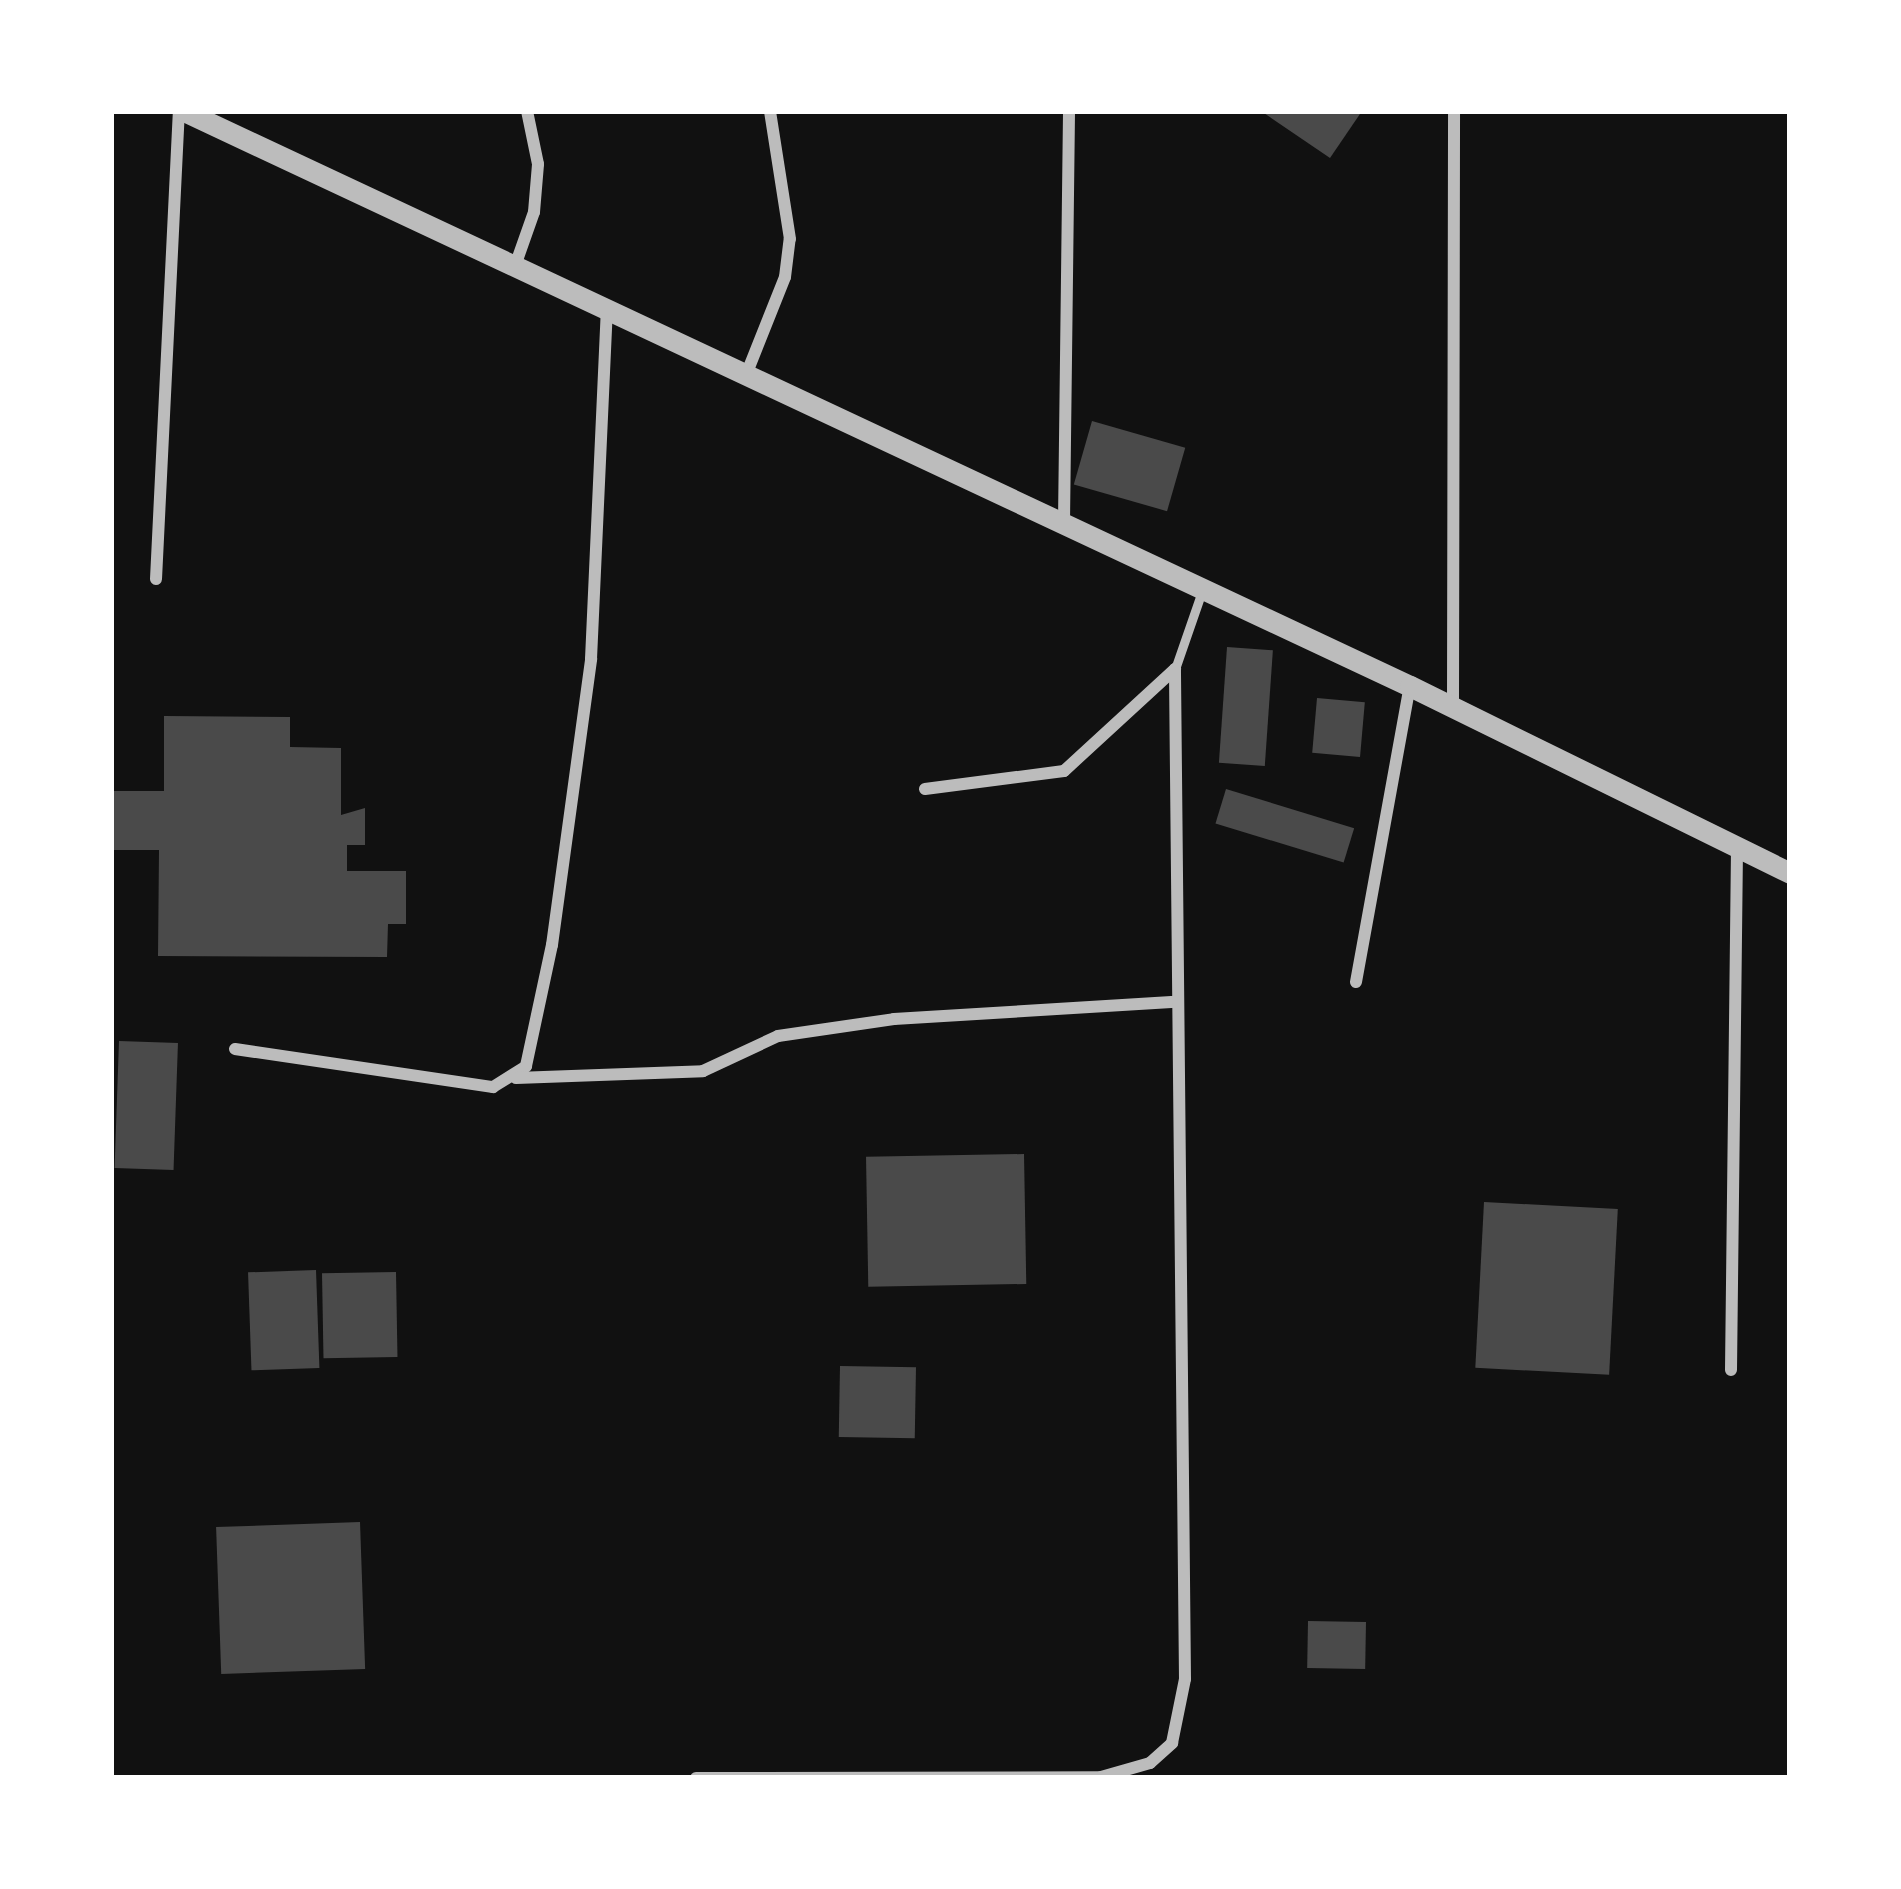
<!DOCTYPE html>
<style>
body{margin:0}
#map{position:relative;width:1901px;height:1889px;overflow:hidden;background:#111;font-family:"DM Sans",sans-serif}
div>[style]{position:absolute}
.building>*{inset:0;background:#4a4a4a;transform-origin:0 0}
.service>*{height:9px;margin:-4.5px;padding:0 4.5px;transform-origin:4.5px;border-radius:4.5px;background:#bcbcbc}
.minor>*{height:12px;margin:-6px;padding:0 6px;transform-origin:6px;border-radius:6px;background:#bcbcbc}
.tertiary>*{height:21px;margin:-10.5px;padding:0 10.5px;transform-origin:10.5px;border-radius:10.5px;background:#bcbcbc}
span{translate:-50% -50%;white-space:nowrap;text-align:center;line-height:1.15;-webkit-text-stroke:9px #fff;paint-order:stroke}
.frame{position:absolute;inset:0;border:114px solid #fff;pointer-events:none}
</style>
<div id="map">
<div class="building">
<i style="clip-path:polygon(1261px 111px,1362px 111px,1330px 158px)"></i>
<i style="left:1092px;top:421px;width:97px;height:66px;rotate:16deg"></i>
<i style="left:1227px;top:647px;width:46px;height:116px;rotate:4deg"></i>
<i style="left:1317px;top:698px;width:48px;height:55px;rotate:5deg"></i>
<i style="clip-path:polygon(164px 716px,290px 717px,290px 747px,341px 748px,341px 815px,365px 808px,365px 845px,347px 845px,347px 871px,406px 871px,406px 924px,388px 924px,387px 957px,158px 956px,159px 850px,111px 850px,111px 791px,164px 791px)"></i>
<i style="left:1226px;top:789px;width:134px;height:36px;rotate:17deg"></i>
<i style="left:119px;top:1041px;width:59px;height:127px;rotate:2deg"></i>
<i style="left:1024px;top:1154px;width:130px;height:158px;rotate:89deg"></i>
<i style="left:1484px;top:1202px;width:134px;height:166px;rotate:3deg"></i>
<i style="left:316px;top:1270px;width:98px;height:68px;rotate:88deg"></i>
<i style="left:396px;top:1272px;width:85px;height:74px;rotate:89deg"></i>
<i style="left:840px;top:1366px;width:76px;height:71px;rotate:1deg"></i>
<i style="left:360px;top:1522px;width:147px;height:144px;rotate:88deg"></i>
<i style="left:1308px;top:1621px;width:58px;height:47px;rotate:1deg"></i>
</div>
<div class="service">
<i style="left:1175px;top:669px;width:86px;rotate:-70.9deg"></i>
</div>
<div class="minor">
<i style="left:515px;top:266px;width:57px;rotate:-70.6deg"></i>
<i style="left:534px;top:212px;width:48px;rotate:-85.2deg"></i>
<i style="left:538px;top:164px;width:54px;rotate:-101.7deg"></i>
<i style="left:746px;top:375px;width:105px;rotate:-68.3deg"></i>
<i style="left:785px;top:277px;width:38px;rotate:-83deg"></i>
<i style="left:790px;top:239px;width:130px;rotate:-98.9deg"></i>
<i style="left:1064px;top:522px;width:411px;rotate:-89.3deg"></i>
<i style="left:156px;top:579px;width:469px;rotate:-87.2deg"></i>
<i style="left:1453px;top:707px;width:596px;rotate:-89.9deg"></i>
<i style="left:925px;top:789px;width:140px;rotate:-7.4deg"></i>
<i style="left:1064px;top:771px;width:151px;rotate:-42.6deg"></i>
<i style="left:1356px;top:982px;width:301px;rotate:-79.7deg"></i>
<i style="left:235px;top:1049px;width:261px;rotate:8.4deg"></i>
<i style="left:493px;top:1087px;width:39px;rotate:-32deg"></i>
<i style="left:526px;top:1066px;width:124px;rotate:-77.9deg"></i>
<i style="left:552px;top:945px;width:289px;rotate:-82.2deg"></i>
<i style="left:591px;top:659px;width:350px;rotate:-87.4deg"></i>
<i style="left:516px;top:1078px;width:187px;rotate:-2.1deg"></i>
<i style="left:703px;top:1071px;width:83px;rotate:-25deg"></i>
<i style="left:778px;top:1036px;width:117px;rotate:-8.3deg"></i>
<i style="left:894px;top:1019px;width:282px;rotate:-3.5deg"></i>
<i style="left:1731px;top:1370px;width:520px;rotate:-89.34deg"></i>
<i style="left:696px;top:1778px;width:405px;rotate:-0.1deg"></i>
<i style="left:1101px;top:1777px;width:51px;rotate:-15.9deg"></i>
<i style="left:1150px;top:1763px;width:30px;rotate:-42deg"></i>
<i style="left:1172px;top:1743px;width:65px;rotate:-78.5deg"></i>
<i style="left:1185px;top:1679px;width:1010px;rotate:-90.57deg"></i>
</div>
<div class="tertiary">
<i style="left:184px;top:111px;width:1354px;rotate:25.13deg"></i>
<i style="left:1410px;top:686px;width:424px;rotate:26.2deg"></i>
</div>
<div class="frame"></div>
</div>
